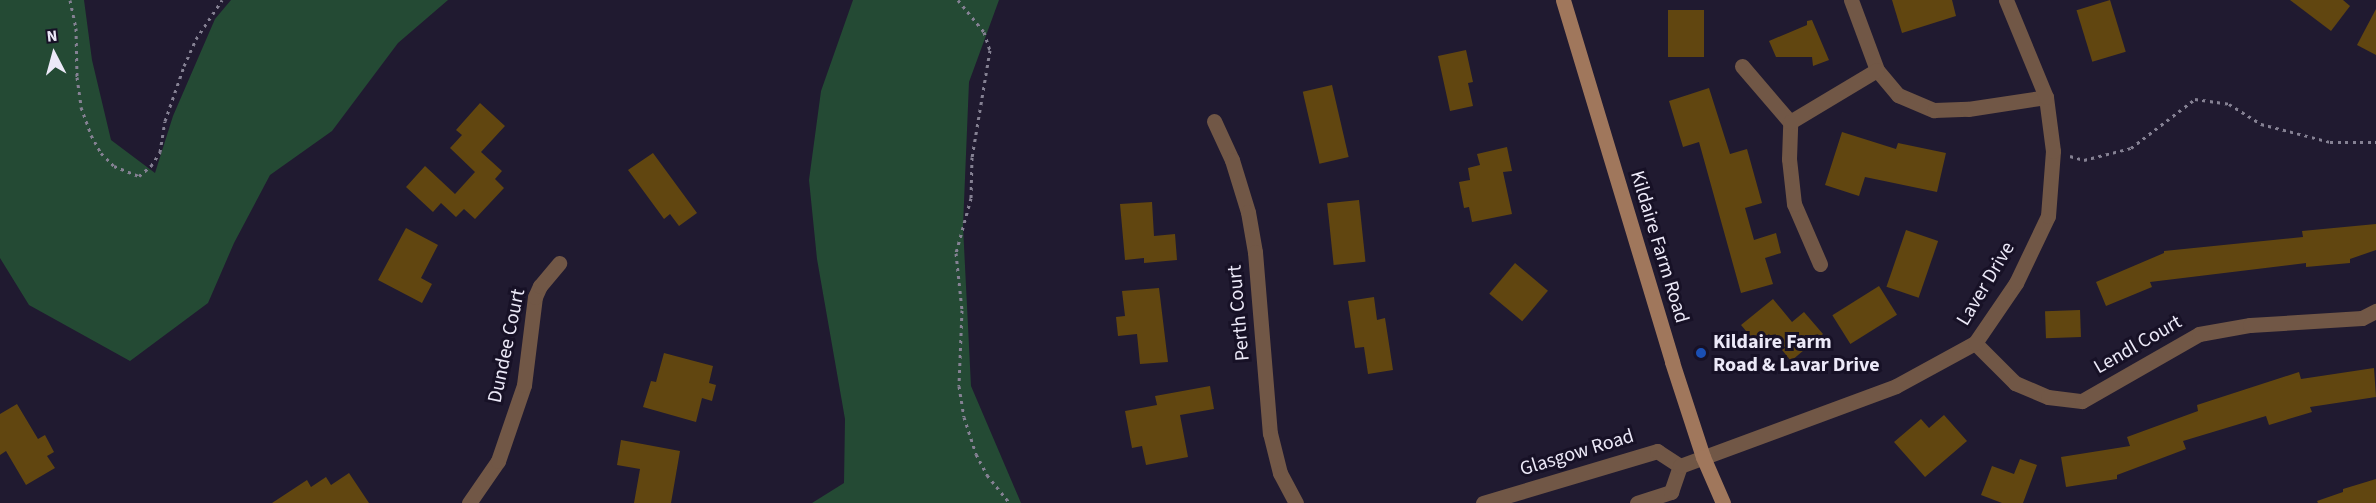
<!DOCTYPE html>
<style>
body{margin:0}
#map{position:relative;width:2376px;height:503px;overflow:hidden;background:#201a30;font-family:"Source Sans 3",sans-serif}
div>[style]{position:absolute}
.green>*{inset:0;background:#244a34}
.building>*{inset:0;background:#614610;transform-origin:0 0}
.path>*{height:3px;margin-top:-1.5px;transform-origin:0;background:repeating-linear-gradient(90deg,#858193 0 3px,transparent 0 7.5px)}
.minor>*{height:15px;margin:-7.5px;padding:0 7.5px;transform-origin:7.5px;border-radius:7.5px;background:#715746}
.secondary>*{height:15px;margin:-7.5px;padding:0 7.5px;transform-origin:7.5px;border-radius:7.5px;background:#a0775c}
.dots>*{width:16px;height:16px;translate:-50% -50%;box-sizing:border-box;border:3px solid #171126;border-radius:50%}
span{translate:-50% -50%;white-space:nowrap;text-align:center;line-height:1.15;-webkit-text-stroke:6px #171126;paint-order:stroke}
.street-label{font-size:20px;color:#ece9f8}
.poi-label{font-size:20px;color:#ece9f8;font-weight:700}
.left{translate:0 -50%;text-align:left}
.north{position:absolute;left:24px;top:24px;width:60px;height:60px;-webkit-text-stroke:4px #171126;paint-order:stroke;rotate:354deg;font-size:16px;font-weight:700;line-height:24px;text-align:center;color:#ece9f8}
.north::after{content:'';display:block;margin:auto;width:21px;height:27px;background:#ece9f8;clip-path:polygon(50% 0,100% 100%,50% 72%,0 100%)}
</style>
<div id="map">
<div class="green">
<i style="clip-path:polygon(0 0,84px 0,92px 60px,111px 140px,155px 173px,173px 116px,215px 19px,231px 0,448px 0,398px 43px,332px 131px,270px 175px,234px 243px,208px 303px,130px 361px,29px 305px,0 258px)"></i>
<i style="clip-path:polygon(853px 0,999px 0,969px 82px,963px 226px,971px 386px,1021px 503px,812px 503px,844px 483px,845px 419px,817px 259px,809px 180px,821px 91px)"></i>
</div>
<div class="building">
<i style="clip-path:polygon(1892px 0,1952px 0,1956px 16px,1902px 33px)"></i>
<i style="left:2110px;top:0;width:54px;height:35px;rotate:73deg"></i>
<i style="clip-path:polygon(2290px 0,2343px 0,2350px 6px,2331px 31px)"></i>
<i style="clip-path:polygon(2376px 9px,2376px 55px,2357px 45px)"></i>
<i style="left:1668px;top:10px;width:36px;height:47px"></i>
<i style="clip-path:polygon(1812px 20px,1829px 60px,1813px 66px,1812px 57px,1776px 57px,1769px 41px,1807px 25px,1807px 21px)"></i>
<i style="clip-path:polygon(1466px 50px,1473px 82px,1468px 83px,1473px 106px,1450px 111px,1438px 56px)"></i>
<i style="left:1332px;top:85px;width:74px;height:30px;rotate:77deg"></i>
<i style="clip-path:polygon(1709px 88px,1730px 154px,1747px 149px,1762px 203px,1745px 208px,1754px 240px,1776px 233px,1781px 253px,1765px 258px,1773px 284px,1741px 293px,1699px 142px,1683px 147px,1669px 101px)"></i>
<i style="clip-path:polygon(480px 103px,505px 126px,481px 152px,502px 171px,495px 179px,504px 188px,475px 219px,464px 209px,456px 217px,441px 203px,433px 212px,406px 187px,425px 166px,455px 194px,475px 172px,450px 148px,462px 135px,456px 130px)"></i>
<i style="clip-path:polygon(1842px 132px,1896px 149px,1898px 143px,1946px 153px,1937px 192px,1865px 177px,1859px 196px,1825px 185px)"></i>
<i style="clip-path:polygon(1507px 147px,1512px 171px,1503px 172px,1512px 214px,1472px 222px,1469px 207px,1464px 208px,1459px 182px,1470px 180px,1468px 168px,1480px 165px,1477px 154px)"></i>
<i style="clip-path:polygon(653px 153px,697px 213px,679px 226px,670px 214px,664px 219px,628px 170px)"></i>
<i style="left:1359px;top:200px;width:62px;height:32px;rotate:84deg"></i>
<i style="clip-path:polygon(1152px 202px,1154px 236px,1175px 234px,1177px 260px,1144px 263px,1144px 258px,1125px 260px,1120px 204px)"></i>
<i style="clip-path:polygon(2376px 224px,2376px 250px,2350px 259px,2350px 263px,2306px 267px,2306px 263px,2150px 282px,2152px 287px,2106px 306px,2096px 282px,2164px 253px,2164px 251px,2303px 237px,2302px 231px)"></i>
<i style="clip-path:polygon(406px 228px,438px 245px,421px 278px,432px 284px,422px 303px,378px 280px)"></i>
<i style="left:1906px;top:230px;width:34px;height:60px;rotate:19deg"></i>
<i style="left:1515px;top:263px;width:43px;height:40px;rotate:40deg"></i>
<i style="left:1879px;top:286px;width:34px;height:55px;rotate:58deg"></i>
<i style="clip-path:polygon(1159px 288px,1168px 362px,1140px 364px,1137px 334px,1118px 336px,1116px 317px,1125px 316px,1122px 291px)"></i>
<i style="clip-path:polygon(1374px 297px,1377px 320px,1385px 318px,1393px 370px,1368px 374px,1364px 347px,1355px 348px,1348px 301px)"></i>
<i style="clip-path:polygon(1773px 299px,1792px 322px,1804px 312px,1823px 334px,1791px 361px,1769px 334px,1757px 344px,1741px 325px)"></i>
<i style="left:2080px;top:310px;width:27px;height:35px;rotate:88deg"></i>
<i style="clip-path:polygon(664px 353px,713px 366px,709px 383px,716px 385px,712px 401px,702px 398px,696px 422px,643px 407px,651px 381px,656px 382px)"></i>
<i style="clip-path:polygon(2374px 368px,2376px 397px,2310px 407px,2312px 412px,2269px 425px,2266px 416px,2183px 441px,2186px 449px,2117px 475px,2117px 479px,2066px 487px,2061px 457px,2130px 446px,2127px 437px,2198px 411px,2197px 405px,2299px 372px,2301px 379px)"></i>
<i style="clip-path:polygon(1210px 386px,1214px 409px,1180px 415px,1188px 457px,1146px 465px,1142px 446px,1132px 448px,1125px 411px,1157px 405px,1155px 396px)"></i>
<i style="clip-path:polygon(17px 404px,38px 439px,45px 435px,54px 452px,47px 456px,55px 468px,26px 485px,6px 451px,0 455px,0 414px)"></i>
<i style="clip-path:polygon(1944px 415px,1967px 441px,1925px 477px,1894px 442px,1921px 419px,1929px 428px)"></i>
<i style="clip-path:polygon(621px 440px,680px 451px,671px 503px,634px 503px,640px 469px,617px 465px)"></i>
<i style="clip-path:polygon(2020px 459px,2037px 465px,2023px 503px,2002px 503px,1981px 495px,1992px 466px,2014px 474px)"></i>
<i style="clip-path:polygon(349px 473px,369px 503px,272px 503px,307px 480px,311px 487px,326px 477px,331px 485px)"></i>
<i style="clip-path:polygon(2376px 479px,2376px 503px,2318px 503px,2317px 501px,2343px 492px,2343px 489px)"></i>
</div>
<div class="path">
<i style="left:70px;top:0;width:29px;rotate:78deg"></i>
<i style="left:76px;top:28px;width:49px;rotate:88.8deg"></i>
<i style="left:77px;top:77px;width:30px;rotate:82deg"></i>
<i style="left:81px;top:107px;width:30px;rotate:70deg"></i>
<i style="left:91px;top:135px;width:21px;rotate:61deg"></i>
<i style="left:101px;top:153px;width:18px;rotate:45deg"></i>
<i style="left:114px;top:166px;width:27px;rotate:22deg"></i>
<i style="left:139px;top:176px;width:16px;rotate:-40deg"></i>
<i style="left:151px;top:166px;width:17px;rotate:-57deg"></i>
<i style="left:160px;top:152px;width:31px;rotate:-81deg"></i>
<i style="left:165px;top:121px;width:58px;rotate:-70.9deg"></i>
<i style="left:184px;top:66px;width:30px;rotate:-66deg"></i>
<i style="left:196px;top:39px;width:47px;rotate:-56.3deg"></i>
<i style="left:958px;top:0;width:41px;rotate:50.9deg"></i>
<i style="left:984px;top:32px;width:19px;rotate:72deg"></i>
<i style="left:990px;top:50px;width:109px;rotate:99.5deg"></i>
<i style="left:972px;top:157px;width:41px;rotate:91.4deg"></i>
<i style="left:971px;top:198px;width:57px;rotate:105.3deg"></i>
<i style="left:956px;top:253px;width:57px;rotate:84deg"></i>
<i style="left:962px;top:310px;width:76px;rotate:92.3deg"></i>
<i style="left:959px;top:386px;width:31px;rotate:81deg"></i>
<i style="left:964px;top:417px;width:39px;rotate:72deg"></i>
<i style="left:976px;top:454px;width:24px;rotate:62deg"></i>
<i style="left:987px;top:475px;width:36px;rotate:51deg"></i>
<i style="left:2070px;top:156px;width:15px;rotate:16deg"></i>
<i style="left:2084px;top:160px;width:49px;rotate:-14.3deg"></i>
<i style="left:2131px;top:148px;width:81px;rotate:-37.4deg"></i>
<i style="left:2195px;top:99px;width:34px;rotate:8deg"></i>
<i style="left:2229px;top:104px;width:38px;rotate:32deg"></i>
<i style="left:2261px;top:124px;width:71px;rotate:14.6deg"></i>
<i style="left:2330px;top:142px;width:46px"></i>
</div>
<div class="minor">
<i style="left:1851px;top:0;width:75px;rotate:69.6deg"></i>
<i style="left:1877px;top:70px;width:33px;rotate:50deg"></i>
<i style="left:1898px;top:95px;width:39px;rotate:23deg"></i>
<i style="left:1934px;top:110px;width:34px;rotate:-2deg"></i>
<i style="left:1968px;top:109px;width:79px;rotate:-8.7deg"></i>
<i style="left:1742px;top:66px;width:74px;rotate:49.4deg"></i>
<i style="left:1214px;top:121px;width:43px;rotate:65.2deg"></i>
<i style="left:1232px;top:160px;width:54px;rotate:72.9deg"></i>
<i style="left:1248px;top:212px;width:41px;rotate:80.1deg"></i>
<i style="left:1255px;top:252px;width:182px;rotate:85.3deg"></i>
<i style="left:1270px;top:433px;width:41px;rotate:76deg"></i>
<i style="left:1280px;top:473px;width:34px;rotate:62deg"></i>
<i style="left:1820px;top:264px;width:65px;rotate:-113.4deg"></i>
<i style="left:1794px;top:204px;width:45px;rotate:-96.3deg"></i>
<i style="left:1789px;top:159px;width:37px;rotate:-88deg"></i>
<i style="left:1790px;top:122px;width:101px;rotate:-30.9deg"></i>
<i style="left:1975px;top:343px;width:57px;rotate:45deg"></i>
<i style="left:2015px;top:383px;width:36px;rotate:23deg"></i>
<i style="left:2048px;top:397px;width:34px;rotate:7deg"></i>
<i style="left:2082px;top:401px;width:135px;rotate:-29.8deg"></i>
<i style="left:2199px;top:334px;width:52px;rotate:-10deg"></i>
<i style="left:2250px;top:325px;width:112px;rotate:-3.6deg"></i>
<i style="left:2362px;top:318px;width:16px;rotate:-27deg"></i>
<i style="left:469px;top:503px;width:51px;rotate:-55.4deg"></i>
<i style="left:498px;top:461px;width:80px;rotate:-71.1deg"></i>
<i style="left:524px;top:385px;width:89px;rotate:-82.9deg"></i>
<i style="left:535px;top:297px;width:12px;rotate:-66deg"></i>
<i style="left:540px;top:286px;width:30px;rotate:-50deg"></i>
<i style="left:1483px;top:503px;width:182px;rotate:-16.6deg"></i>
<i style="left:1657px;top:451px;width:27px;rotate:33deg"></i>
<i style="left:1637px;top:503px;width:36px;rotate:-18deg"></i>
<i style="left:1671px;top:492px;width:28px;rotate:-71deg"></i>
<i style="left:1680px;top:466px;width:230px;rotate:-20.3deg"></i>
<i style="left:1896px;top:386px;width:90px;rotate:-28.6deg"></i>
<i style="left:1975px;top:343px;width:73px;rotate:-55.7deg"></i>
<i style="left:2016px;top:283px;width:74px;rotate:-64.5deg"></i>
<i style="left:2048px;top:216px;width:65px;rotate:-85.6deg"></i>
<i style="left:2053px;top:151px;width:54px;rotate:-97.4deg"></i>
<i style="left:2046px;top:97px;width:105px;rotate:-112.4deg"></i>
</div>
<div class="secondary">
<i style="left:1563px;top:0;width:378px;rotate:73.2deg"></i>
<i style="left:1672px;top:362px;width:100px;rotate:71.9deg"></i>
<i style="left:1703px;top:457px;width:50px;rotate:66.5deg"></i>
</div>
<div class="dots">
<i style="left:1701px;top:353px;background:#1a4fb4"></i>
</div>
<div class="street-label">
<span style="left:1659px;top:247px;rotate:73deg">Kildaire Farm Road</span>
<span style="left:1986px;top:284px;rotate:-59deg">Laver Drive</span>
<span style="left:1239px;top:313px;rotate:-95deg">Perth Court</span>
<span style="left:2138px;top:345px;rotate:-30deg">Lendl Court</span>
<span style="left:507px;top:346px;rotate:-78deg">Dundee Court</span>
<span style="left:1577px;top:453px;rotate:-17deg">Glasgow Road</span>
</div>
<div class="poi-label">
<span class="left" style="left:1713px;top:354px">Kildaire Farm<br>Road &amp; Lavar Drive</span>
</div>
<div class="north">N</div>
</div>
